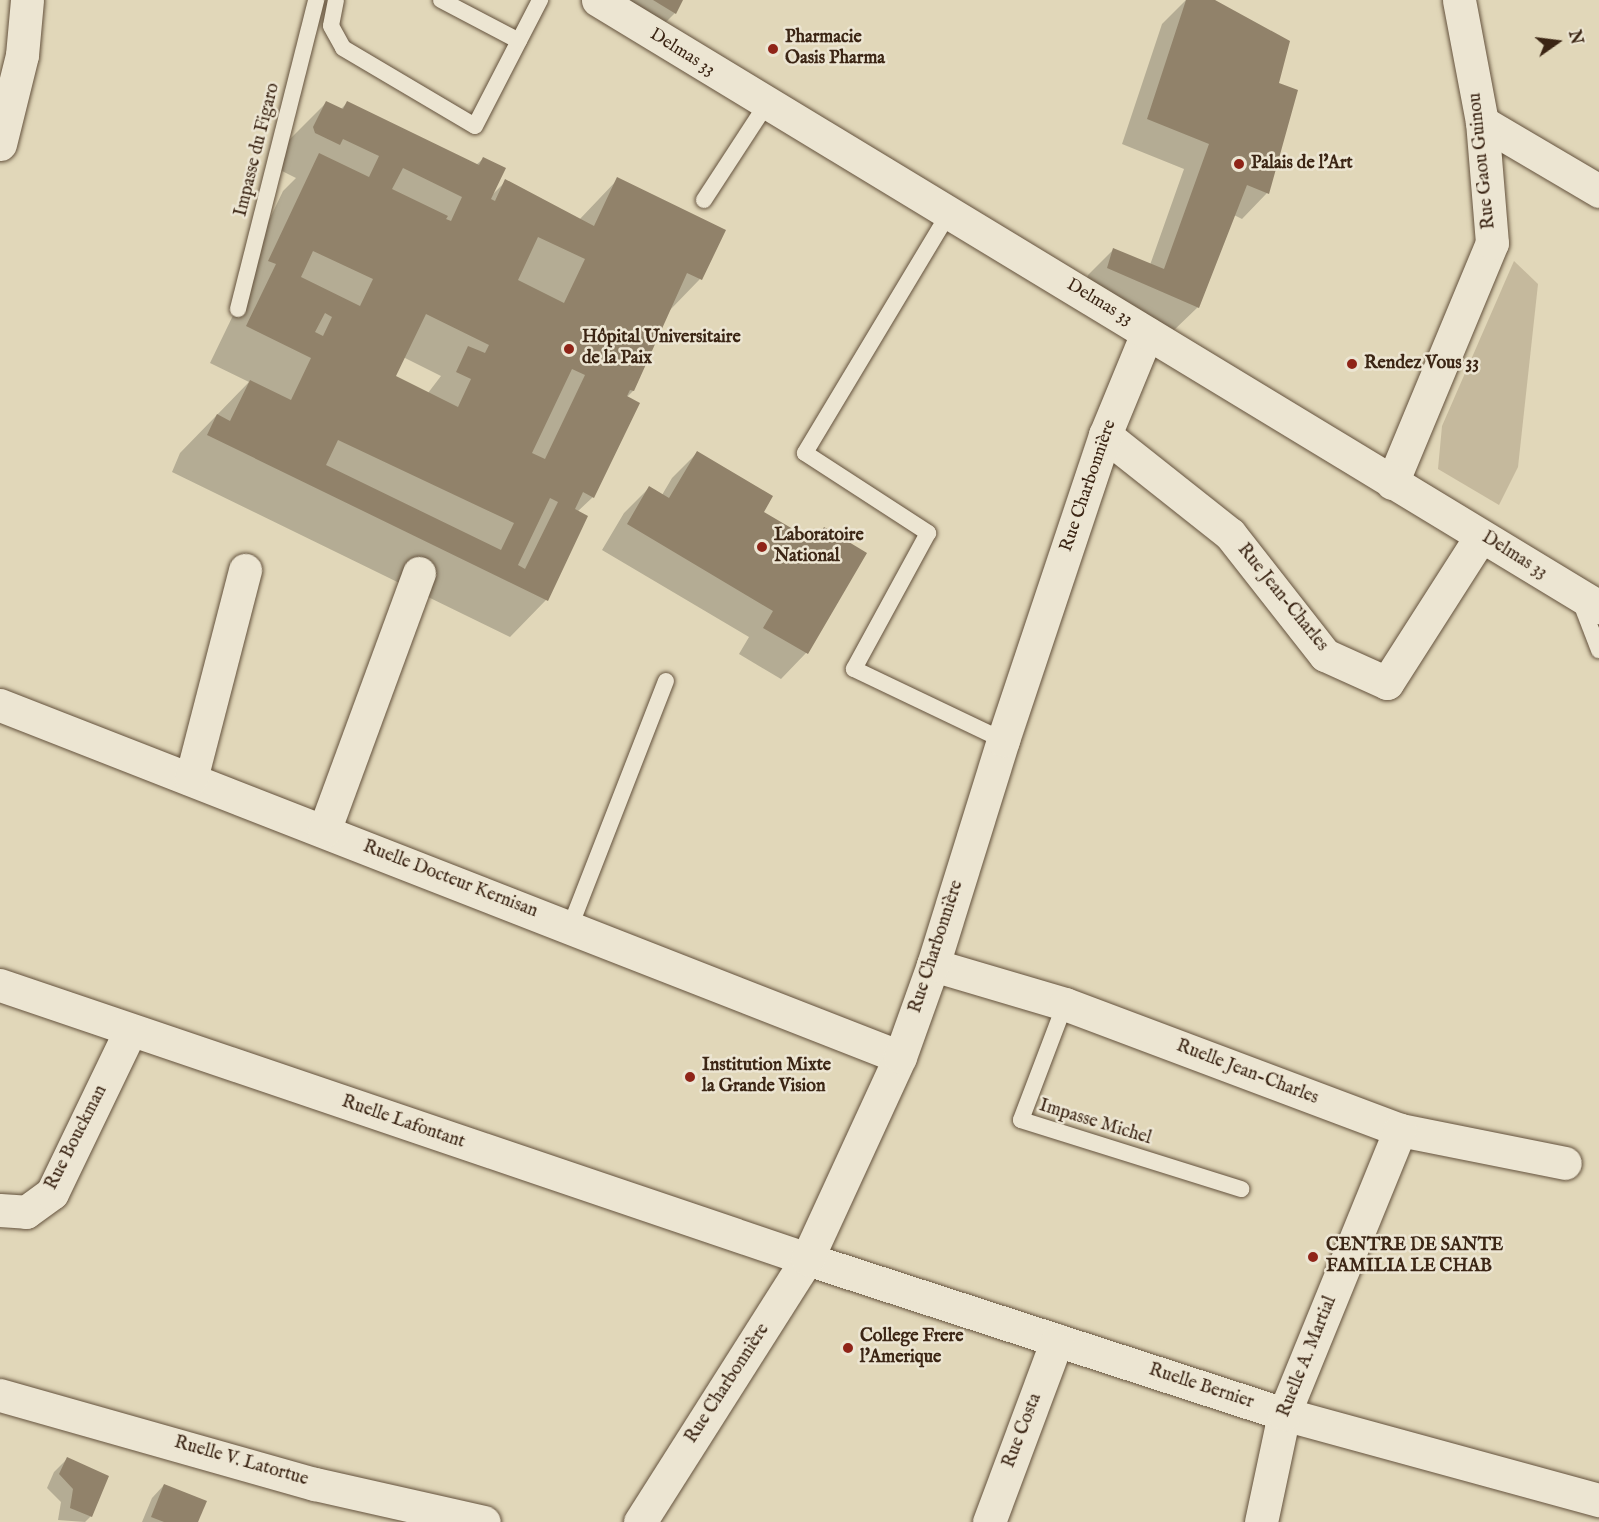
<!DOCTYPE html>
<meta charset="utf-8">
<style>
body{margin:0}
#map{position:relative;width:1599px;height:1522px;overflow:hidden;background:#e1d7b9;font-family:"IM FELL English",serif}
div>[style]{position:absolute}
.green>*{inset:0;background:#c5b99d}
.shadow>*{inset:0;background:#0003}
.building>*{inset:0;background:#91826a}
.roads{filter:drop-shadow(0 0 2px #64523d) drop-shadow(0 0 2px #64523d)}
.service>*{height:16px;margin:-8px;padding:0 8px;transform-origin:8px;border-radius:8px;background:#ece5d2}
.minor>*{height:33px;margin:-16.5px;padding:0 16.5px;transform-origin:16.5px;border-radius:16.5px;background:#ece5d2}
.tertiary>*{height:33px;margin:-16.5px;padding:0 16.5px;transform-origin:16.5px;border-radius:16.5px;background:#ece5d2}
.secondary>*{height:33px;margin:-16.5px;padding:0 16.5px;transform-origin:16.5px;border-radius:16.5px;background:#ece5d2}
.dots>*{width:16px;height:16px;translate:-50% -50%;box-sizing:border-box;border:3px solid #ece5d2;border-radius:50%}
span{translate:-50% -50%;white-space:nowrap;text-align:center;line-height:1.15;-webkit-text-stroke:5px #ece5d2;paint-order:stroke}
.poi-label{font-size:18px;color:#3b2514;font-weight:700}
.left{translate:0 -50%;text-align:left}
.street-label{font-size:18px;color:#3b2514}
.north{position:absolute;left:1527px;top:12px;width:60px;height:60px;-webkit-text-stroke:4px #ece5d2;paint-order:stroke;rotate:76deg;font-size:16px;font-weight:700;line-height:24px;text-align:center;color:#3b2514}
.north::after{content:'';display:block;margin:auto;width:21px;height:27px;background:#3b2514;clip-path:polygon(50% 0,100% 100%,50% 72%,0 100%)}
</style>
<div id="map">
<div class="green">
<i style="clip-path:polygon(1514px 261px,1538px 284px,1518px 467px,1499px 505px,1438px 469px,1442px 426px)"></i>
</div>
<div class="shadow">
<i style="clip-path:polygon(630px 0,681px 0,675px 13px,656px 32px,622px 13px)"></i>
<i style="clip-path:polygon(1186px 0,1212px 0,1277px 84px,1297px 91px,1267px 193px,1242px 219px,1234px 215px,1198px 307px,1172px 332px,1082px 293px,1088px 275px,1113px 250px,1150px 265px,1184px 169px,1122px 144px,1162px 24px)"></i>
<i style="clip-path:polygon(evenodd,326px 103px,340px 110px,347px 103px,476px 165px,483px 159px,492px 195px,506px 181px,579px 220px,618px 179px,700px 279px,669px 311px,633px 391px,626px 398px,593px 497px,577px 512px,586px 517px,546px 600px,510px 637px,172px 472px,180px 453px,249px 382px,210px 363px,240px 301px,232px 298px,283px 191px,296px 178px,278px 169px,289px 140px,326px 103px,403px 357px,441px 376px,428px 393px,394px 377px,403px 357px)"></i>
<i style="clip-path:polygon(697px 453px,762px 512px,811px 541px,824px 529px,865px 553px,806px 653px,781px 679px,739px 654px,749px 637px,602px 550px,624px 513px,649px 488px,662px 495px,672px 478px)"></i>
<i style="clip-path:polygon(67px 1459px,91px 1516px,85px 1522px,58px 1520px,61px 1502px,47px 1488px,54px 1472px)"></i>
<i style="clip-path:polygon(164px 1485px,197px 1522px,142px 1522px,152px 1498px)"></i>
</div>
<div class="building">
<i style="clip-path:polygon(653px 0,683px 0,676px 14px)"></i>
<i style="clip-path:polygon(1186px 0,1215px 0,1290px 41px,1279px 83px,1298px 90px,1269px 194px,1247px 185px,1199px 308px,1107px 268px,1113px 248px,1164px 269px,1209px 144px,1147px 119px)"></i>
<i style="clip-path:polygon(evenodd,326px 101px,343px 109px,347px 101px,479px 165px,483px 157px,506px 168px,491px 199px,495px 201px,505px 179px,594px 226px,617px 177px,726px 230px,702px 280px,687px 273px,634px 391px,630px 390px,627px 396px,640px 403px,594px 498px,583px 492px,575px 509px,588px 516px,548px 601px,207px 435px,217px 414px,230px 421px,250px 380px,291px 400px,311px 358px,246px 326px,276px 264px,268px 261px,319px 153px,369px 177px,379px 156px,343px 139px,340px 145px,315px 133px,313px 127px,326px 101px,403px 168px,462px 197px,451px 221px,446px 219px,448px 216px,392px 189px,403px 168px,326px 101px,538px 237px,585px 259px,564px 303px,518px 280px,538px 237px,326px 101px,313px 251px,373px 279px,360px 306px,301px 277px,313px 251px,326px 101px,325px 313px,332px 317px,323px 336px,315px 332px,325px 313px,326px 101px,426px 314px,489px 345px,485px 353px,468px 346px,456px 372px,471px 379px,458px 407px,396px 376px,426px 314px,326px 101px,572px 369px,585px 375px,545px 459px,532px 453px,572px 369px,326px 101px,338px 440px,514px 523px,501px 550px,326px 465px,338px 440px,326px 101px,550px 498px,558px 502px,525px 569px,518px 565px,550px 498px)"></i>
<i style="clip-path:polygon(697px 451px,773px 496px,764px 512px,815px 542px,824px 527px,867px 553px,808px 654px,763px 628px,773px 611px,627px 524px,649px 486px,669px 498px)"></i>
<i style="clip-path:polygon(67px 1457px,109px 1476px,92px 1517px,70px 1508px,73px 1489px,59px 1474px)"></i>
<i style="clip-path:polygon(164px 1484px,207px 1501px,198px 1522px,164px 1522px,151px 1517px)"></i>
</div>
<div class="roads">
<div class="service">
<i style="left:336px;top:0;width:26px;rotate:101deg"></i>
<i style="left:331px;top:26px;width:25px;rotate:61deg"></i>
<i style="left:343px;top:48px;width:153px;rotate:30.6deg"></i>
<i style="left:475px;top:126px;width:142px;rotate:-62.7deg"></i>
<i style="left:441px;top:0;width:88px;rotate:27.7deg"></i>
<i style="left:704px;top:200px;width:113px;rotate:-56.9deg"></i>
<i style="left:949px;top:213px;width:280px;rotate:121deg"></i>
<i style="left:805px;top:453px;width:147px;rotate:33deg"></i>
<i style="left:928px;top:533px;width:155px;rotate:118.6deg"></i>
<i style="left:854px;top:669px;width:165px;rotate:25.5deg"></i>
<i style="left:238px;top:309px;width:319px;rotate:-75.8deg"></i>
<i style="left:1579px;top:598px;width:56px;rotate:69deg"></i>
<i style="left:570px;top:927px;width:264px;rotate:-68.7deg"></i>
<i style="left:1065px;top:1004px;width:124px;rotate:110.8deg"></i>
<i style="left:1021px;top:1120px;width:231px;rotate:17.4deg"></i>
</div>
<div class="minor">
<i style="left:1482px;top:122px;width:136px;rotate:30.5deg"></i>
<i style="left:0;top:144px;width:92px;rotate:-76.1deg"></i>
<i style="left:22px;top:55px;width:55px;rotate:-84.8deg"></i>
<i style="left:1105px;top:435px;width:159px;rotate:38.4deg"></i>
<i style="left:1230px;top:534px;width:154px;rotate:51.9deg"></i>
<i style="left:1325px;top:655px;width:68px;rotate:24.3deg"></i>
<i style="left:1387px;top:683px;width:174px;rotate:-57.4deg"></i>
<i style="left:0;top:705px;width:966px;rotate:21.36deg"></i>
<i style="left:191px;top:779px;width:216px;rotate:-75.5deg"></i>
<i style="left:324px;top:831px;width:275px;rotate:-69.8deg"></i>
<i style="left:933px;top:965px;width:138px;rotate:16.5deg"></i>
<i style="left:1065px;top:1004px;width:358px;rotate:20.6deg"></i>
<i style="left:1400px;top:1130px;width:168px;rotate:11.3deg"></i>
<i style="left:0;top:985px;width:852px;rotate:18.75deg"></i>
<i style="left:807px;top:1259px;width:502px;rotate:18deg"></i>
<i style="left:1284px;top:1414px;width:327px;rotate:15.3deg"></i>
<i style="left:0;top:1210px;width:26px;rotate:4deg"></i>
<i style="left:26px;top:1212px;width:32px;rotate:-36deg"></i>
<i style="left:52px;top:1193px;width:180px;rotate:-64.3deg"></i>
<i style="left:0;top:1395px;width:327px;rotate:15.8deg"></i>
<i style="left:315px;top:1484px;width:173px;rotate:12.7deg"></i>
<i style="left:989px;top:1522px;width:194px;rotate:-69.5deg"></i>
<i style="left:1261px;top:1522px;width:110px;rotate:-78deg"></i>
<i style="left:1284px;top:1414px;width:307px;rotate:-67.8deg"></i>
</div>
<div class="tertiary">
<i style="left:1392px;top:483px;width:260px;rotate:-67.4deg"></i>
<i style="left:1492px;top:243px;width:121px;rotate:-94.7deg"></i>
<i style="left:1482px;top:122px;width:124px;rotate:-100.7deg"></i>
<i style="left:640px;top:1522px;width:312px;rotate:-57.6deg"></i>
<i style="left:807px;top:1259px;width:222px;rotate:-65.3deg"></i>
<i style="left:900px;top:1057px;width:98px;rotate:-70.3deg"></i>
<i style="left:933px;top:965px;width:236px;rotate:-72.7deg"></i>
<i style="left:1003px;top:740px;width:322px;rotate:-71.5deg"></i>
<i style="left:1105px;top:435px;width:110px;rotate:-67.6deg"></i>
</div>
<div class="secondary">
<i style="left:598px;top:0;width:1171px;rotate:31.23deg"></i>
</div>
</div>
<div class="dots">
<i style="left:773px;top:49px;background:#8f2418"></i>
<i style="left:1239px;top:164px;background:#8f2418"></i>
<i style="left:569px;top:349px;background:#8f2418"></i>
<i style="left:1352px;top:364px;background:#8f2418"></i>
<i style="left:762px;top:547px;background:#8f2418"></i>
<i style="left:690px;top:1077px;background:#8f2418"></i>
<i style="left:1313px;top:1257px;background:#8f2418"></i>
<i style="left:848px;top:1348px;background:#8f2418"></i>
</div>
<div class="poi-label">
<span class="left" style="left:785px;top:49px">Pharmacie<br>Oasis Pharma</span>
<span class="left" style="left:1251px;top:164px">Palais de l'Art</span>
<span class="left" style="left:582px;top:349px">Hôpital Universitaire<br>de la Paix</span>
<span class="left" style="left:1364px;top:364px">Rendez Vous 33</span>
<span class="left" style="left:774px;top:547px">Laboratoire<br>National</span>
<span class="left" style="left:702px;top:1077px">Institution Mixte<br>la Grande Vision</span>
<span class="left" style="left:1326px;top:1257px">CENTRE DE SANTE<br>FAMILIA LE CHAB</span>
<span class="left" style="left:860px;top:1348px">College Frere<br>l'Amerique</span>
</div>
<div class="street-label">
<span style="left:682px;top:53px;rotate:32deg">Delmas 33</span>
<span style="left:258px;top:150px;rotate:-76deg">Impasse du Figaro</span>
<span style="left:1483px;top:161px;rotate:-96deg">Rue Gaou Guinou</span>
<span style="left:1099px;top:303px;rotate:31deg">Delmas 33</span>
<span style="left:1089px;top:486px;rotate:-71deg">Rue Charbonnière</span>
<span style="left:1514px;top:556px;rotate:32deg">Delmas 33</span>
<span style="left:1282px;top:598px;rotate:51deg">Rue Jean-Charles</span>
<span style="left:450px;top:880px;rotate:21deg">Ruelle Docteur Kernisan</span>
<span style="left:937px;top:947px;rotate:-72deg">Rue Charbonnière</span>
<span style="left:1247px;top:1073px;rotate:21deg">Ruelle Jean-Charles</span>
<span style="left:403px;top:1123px;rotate:19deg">Ruelle Lafontant</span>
<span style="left:1095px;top:1123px;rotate:17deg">Impasse Michel</span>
<span style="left:77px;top:1138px;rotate:-63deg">Rue Bouckman</span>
<span style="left:1308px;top:1357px;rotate:-68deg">Ruelle A. Martial</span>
<span style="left:728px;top:1384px;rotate:-57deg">Rue Charbonnière</span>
<span style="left:1201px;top:1387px;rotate:18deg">Ruelle Bernier</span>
<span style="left:1023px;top:1431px;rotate:-69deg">Rue Costa</span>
<span style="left:241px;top:1462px;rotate:16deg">Ruelle V. Latortue</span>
</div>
<div class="north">N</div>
</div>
